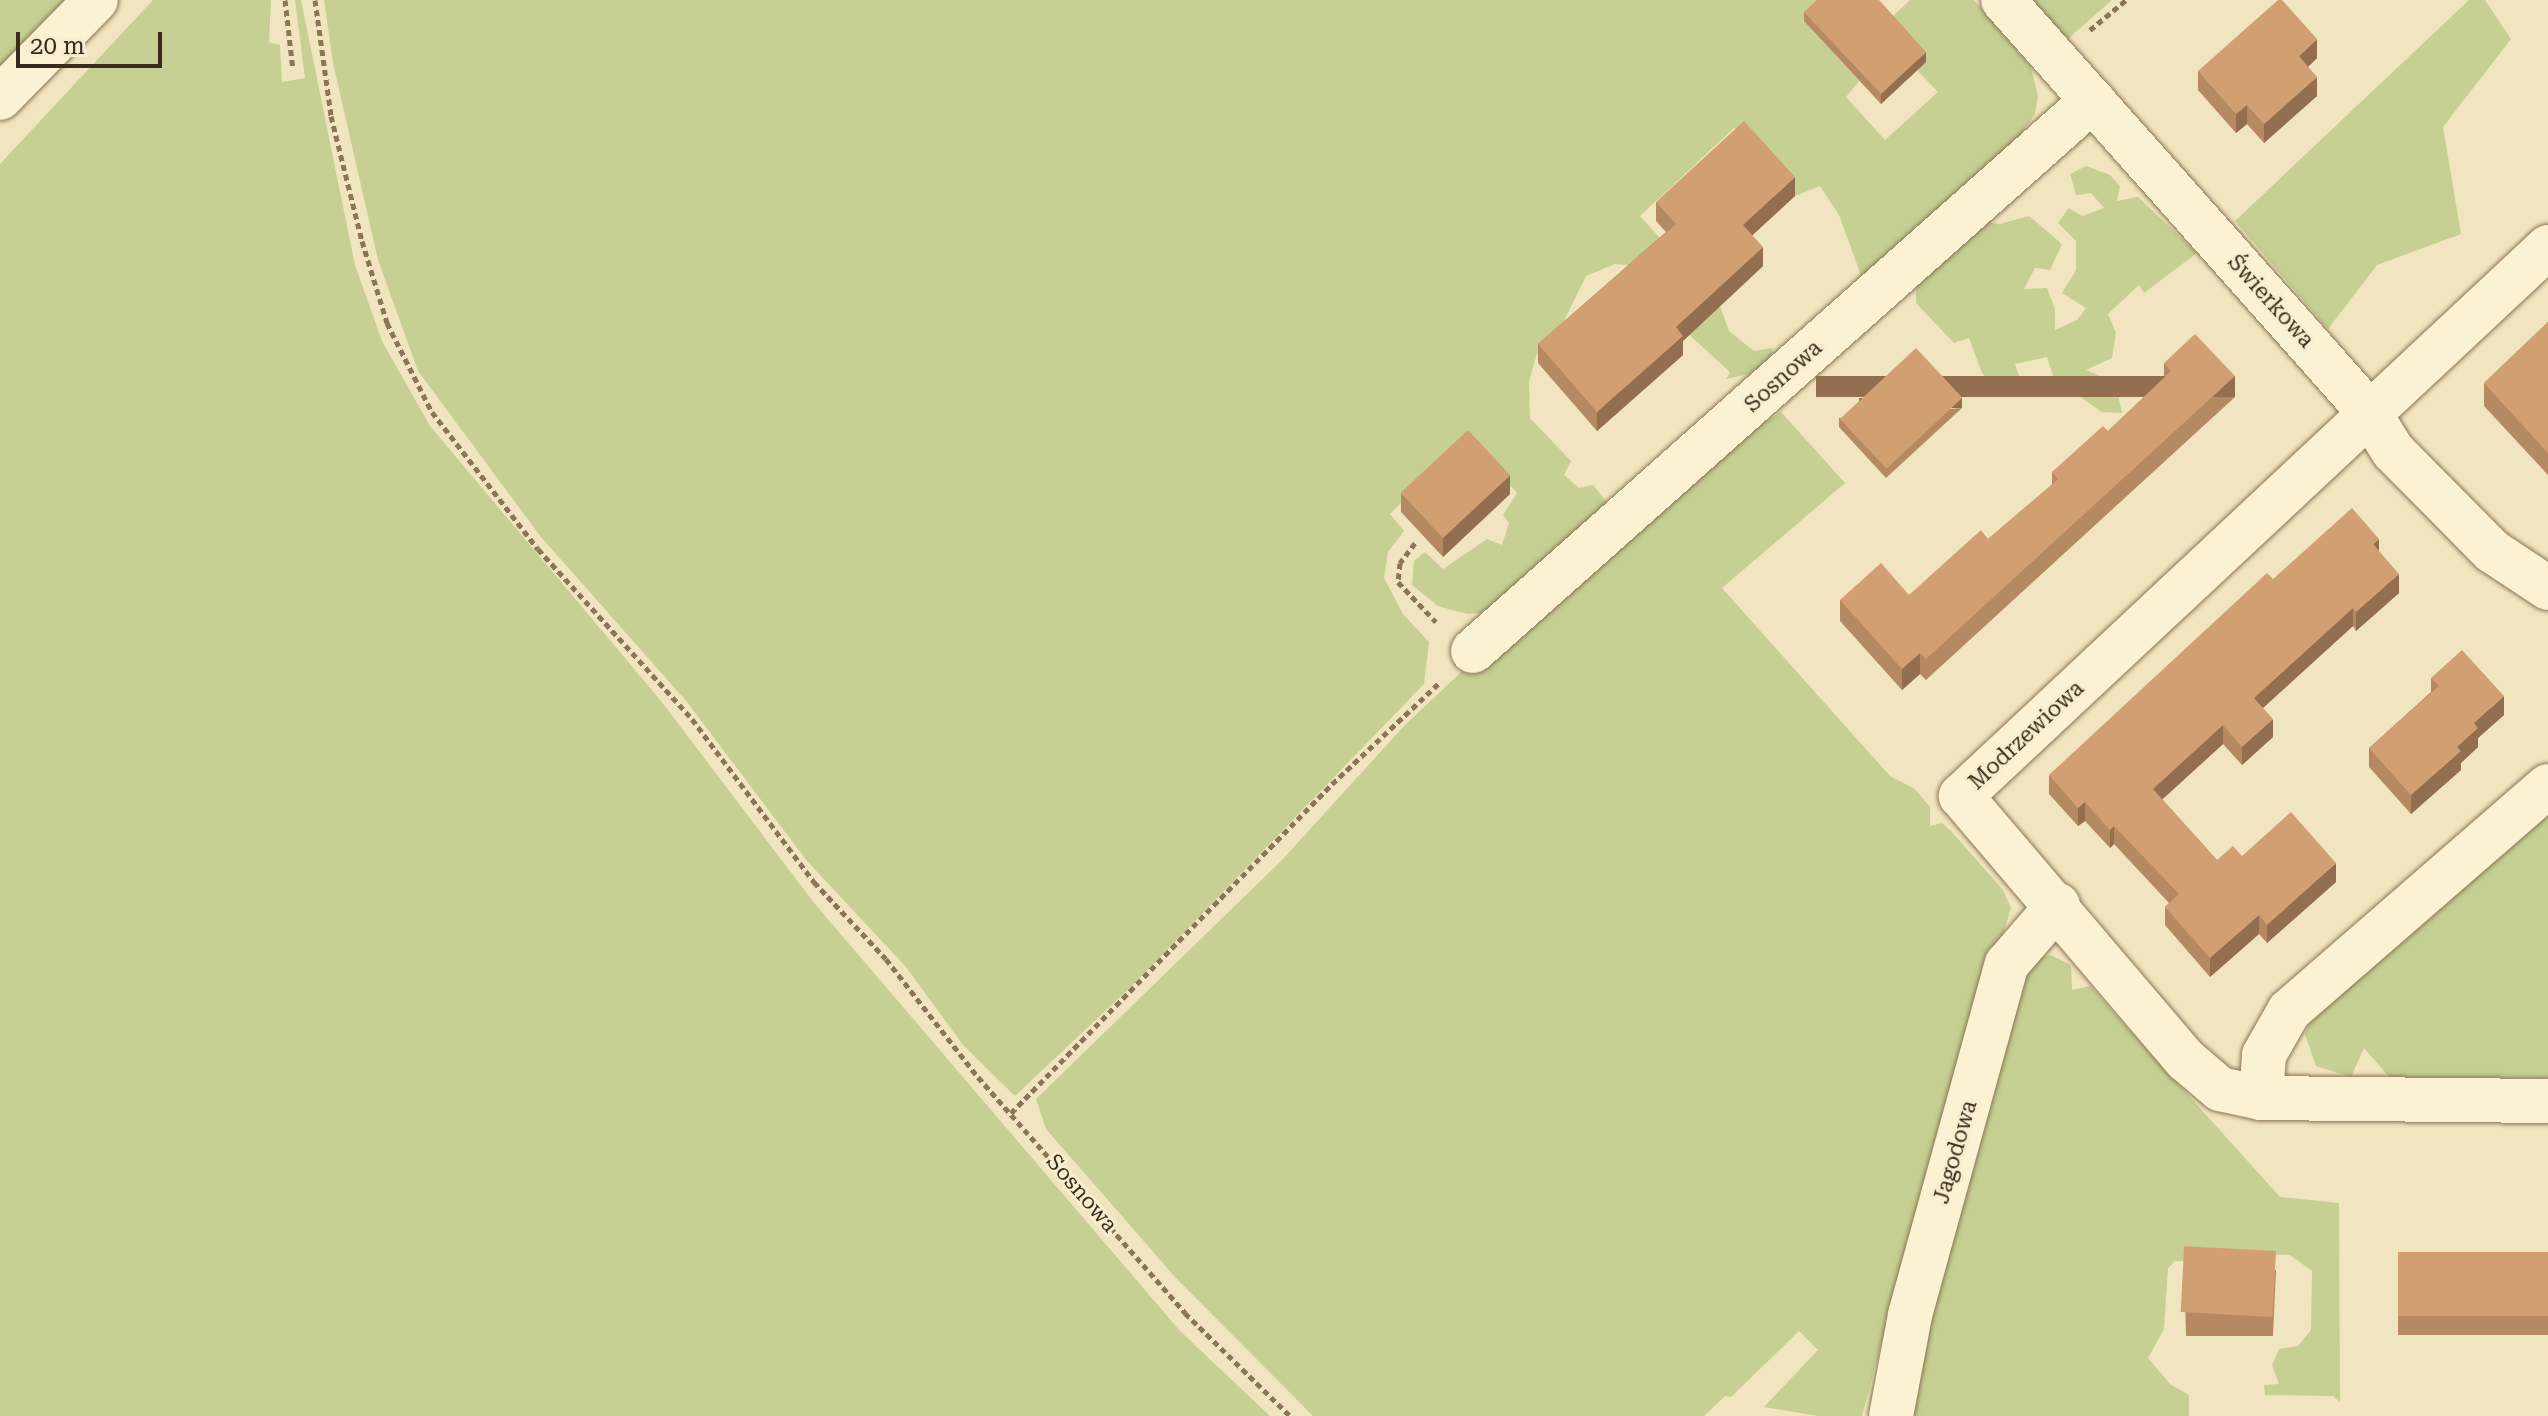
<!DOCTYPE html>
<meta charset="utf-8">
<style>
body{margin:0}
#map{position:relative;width:2548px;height:1416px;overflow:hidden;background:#f1e5bf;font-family:"Roboto Serif",serif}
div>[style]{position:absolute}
.green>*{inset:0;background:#c5d092}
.path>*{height:5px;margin-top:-2.5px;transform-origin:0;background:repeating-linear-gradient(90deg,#8b7556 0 6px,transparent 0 10px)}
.roads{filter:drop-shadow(0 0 2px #8b7556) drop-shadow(0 0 2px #8b7556)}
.minor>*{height:44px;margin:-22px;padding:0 22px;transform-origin:22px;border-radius:22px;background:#fbf1d3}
.secondary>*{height:44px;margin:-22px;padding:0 22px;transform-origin:22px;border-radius:22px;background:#fbf1d3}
.wall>*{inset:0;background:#b58962;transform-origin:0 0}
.shaded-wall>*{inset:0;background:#936f50;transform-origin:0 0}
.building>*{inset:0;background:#d29f72;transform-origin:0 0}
span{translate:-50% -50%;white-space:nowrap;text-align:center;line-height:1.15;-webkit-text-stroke:6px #f8eecf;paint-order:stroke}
.street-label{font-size:22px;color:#392c1c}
.scale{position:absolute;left:16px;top:32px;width:146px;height:36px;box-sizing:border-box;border:4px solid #392c1c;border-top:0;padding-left:10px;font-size:24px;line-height:28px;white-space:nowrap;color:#392c1c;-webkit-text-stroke:6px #f8eecf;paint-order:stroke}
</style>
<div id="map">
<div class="green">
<i style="clip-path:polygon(0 0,71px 0,0 73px)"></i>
<i style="clip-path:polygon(153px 0,271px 0,269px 42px,280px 45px,282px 82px,305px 78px,295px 0,301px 0,355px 265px,382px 341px,430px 426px,661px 701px,815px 904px,1180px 1331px,1270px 1416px,0 1416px,0 164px)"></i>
<i style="clip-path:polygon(324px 0,1827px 0,1805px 22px,1859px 81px,1846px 97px,1885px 140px,1938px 92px,1917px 70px,1926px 61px,1889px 20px,1910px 0,1974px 0,2031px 67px,2038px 96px,2035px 114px,2019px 137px,1862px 278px,1839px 215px,1820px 186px,1795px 196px,1734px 128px,1640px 216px,1719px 303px,1729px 331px,1754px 351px,1772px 348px,1773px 358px,1749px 374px,1726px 379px,1730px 372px,1684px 330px,1636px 266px,1615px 264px,1586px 276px,1561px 327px,1537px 354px,1529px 381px,1530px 418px,1571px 461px,1564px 475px,1579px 488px,1593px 485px,1610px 506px,1493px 612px,1467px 614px,1438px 606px,1412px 585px,1414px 561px,1425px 552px,1443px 569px,1487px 539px,1502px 545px,1509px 523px,1503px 515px,1517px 493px,1471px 443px,1462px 442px,1390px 514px,1404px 531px,1388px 552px,1384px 578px,1403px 614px,1429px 642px,1424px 684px,1139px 979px,1015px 1096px,963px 1045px,906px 967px,807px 861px,687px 702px,541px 537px,418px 371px,378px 260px,333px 63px)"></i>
<i style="clip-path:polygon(2025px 0,2112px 0,2068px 39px)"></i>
<i style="clip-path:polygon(2469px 0,2485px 0,2511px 39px,2443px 127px,2461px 234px,2377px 265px,2328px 329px,2235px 221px)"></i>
<i style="clip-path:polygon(2086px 166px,2110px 175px,2120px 186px,2117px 201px,2138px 197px,2197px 253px,2144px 293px,2139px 285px,2108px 314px,2116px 333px,2112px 358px,2086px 370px,2115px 382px,2122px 413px,2102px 412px,2054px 379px,2047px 357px,2015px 364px,2020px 379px,2003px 395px,1982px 373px,1969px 338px,1954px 343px,1916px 303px,1916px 288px,1900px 281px,1969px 220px,2000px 224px,2029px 216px,2062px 244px,2050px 270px,2035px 268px,2024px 289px,2047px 288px,2055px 309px,2055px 330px,2077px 320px,2086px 308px,2062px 293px,2076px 270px,2076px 241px,2058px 223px,2069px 208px,2082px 216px,2104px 208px,2091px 193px,2076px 195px,2070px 174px)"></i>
<i style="clip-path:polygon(1781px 412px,1845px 483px,1722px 588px,1890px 776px,1915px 789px,1930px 807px,1930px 826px,1942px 823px,1951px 831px,2003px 890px,2011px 908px,1907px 1247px,1862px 1416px,1818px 1416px,1764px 1407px,1818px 1350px,1799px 1331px,1731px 1397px,1725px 1396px,1704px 1416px,1313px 1416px,1175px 1277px,1046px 1129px,1036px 1099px,1282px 860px,1404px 726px,1476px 658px,1734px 442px)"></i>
<i style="clip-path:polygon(2548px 809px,2548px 1078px,2389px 1077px,2364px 1048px,2351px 1077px,2316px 1066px,2305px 1034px,2311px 1019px)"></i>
<i style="clip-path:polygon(2050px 955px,2071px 965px,2072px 990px,2090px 986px,2280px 1197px,2339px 1203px,2340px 1402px,2333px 1396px,2265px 1395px,2264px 1385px,2279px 1384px,2272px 1365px,2279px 1349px,2298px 1346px,2311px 1330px,2312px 1271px,2290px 1255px,2235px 1255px,2219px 1261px,2175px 1261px,2168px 1268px,2164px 1329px,2148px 1358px,2170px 1384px,2189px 1395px,2189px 1416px,1904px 1416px,2009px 1010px,2035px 959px)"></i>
</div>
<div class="path">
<i style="left:285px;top:0;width:70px;rotate:83.5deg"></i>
<i style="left:315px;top:0;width:117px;rotate:82.1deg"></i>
<i style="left:331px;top:116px;width:129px;rotate:76.1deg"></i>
<i style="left:362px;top:241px;width:86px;rotate:73deg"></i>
<i style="left:387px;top:323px;width:100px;rotate:63.2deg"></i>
<i style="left:432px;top:412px;width:173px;rotate:52.3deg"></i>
<i style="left:538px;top:549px;width:229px;rotate:47.8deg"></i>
<i style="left:692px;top:719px;width:204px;rotate:53.2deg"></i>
<i style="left:814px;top:882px;width:105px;rotate:46.9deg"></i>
<i style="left:886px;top:959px;width:150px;rotate:52.1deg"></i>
<i style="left:978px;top:1077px;width:314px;rotate:48.7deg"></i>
<i style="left:1185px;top:1313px;width:147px;rotate:44.4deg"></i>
<i style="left:2090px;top:30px;width:47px;rotate:-39.8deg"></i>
<i style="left:1415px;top:543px;width:25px;rotate:127deg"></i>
<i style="left:1400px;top:563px;width:19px;rotate:96deg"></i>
<i style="left:1398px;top:582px;width:55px;rotate:46.5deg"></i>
<i style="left:1011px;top:1113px;width:460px;rotate:-45.7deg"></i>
<i style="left:1332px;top:784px;width:147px;rotate:-43.3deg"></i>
</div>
<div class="roads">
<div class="minor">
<i style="left:2003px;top:0;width:550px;rotate:48.39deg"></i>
<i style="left:2368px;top:411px;width:47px;rotate:58deg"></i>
<i style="left:2393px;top:451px;width:141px;rotate:45.3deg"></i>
<i style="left:2492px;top:551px;width:67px;rotate:33.5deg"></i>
<i style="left:2548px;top:247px;width:804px;rotate:136.92deg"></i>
<i style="left:1961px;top:796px;width:347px;rotate:49.6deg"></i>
<i style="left:2186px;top:1060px;width:45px;rotate:40.5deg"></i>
<i style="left:2220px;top:1089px;width:42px;rotate:12.4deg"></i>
<i style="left:2261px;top:1098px;width:287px;rotate:0.6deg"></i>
<i style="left:1473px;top:651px;width:829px;rotate:-41.63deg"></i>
<i style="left:2261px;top:1098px;width:43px;rotate:-86deg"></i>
<i style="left:2264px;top:1055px;width:51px;rotate:-60.4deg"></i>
<i style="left:2289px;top:1011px;width:343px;rotate:-41deg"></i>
<i style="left:1891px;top:1416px;width:103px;rotate:-79.3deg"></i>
<i style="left:1910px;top:1315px;width:364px;rotate:-74.6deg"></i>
<i style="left:2007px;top:964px;width:78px;rotate:-49.2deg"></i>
</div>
<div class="secondary">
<i style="left:0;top:98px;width:137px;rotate:-45.6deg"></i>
</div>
</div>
<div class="wall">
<i style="clip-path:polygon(1804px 12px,1926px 62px,1881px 104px,1804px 21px)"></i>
<i style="clip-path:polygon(2317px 58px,2308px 67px,2317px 96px,2264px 143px,2247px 124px,2236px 133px,2198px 90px,2198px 71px)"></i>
<i style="clip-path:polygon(1795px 196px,1752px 235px,1763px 266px,1683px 341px,1683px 355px,1597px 431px,1538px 363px,1538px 344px,1666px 232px,1656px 221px,1656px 202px)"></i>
<i style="clip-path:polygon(2548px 322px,2548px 475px,2484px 406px,2484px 383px)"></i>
<i style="clip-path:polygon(2164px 363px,2235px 397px,1926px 680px,1920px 674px,1902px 690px,1840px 621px,1840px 600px,1909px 595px,1988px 539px,2052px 485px,2052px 472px,2108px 431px,2164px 378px)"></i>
<i style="clip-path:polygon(1962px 408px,1886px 478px,1839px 427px,1839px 418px)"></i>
<i style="clip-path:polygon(1401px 493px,1510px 494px,1443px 557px,1401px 512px)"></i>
<i style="clip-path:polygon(2379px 552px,2399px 593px,2356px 631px,2353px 626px,2263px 708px,2273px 737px,2242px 765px,2223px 744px,2162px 799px,2217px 860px,2242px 856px,2336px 882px,2267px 943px,2259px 934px,2210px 977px,2165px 925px,2165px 907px,2169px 903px,2114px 844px,2110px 848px,2085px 821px,2078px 826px,2049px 794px,2049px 775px,2273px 579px)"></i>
<i style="clip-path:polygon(2431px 678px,2504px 715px,2478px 738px,2478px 747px,2461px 763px,2461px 770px,2411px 814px,2369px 767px,2369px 748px,2431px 692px)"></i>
<i style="left:2398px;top:1252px;width:150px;height:83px"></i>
<i style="clip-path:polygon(2184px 1254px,2276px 1270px,2273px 1336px,2186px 1336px)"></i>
</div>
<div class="shaded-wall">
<i style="clip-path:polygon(2317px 39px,2317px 58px,2299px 75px,2299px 56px)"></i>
<i style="clip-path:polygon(1926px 52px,1926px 62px,1881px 104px,1881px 94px)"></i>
<i style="clip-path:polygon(2317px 77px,2317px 96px,2264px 143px,2264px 124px)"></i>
<i style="clip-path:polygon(2247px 105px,2247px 124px,2236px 133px,2236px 114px)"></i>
<i style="clip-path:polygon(1795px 177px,1795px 196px,1743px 244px,1743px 225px)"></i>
<i style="clip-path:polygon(1763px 247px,1763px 266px,1683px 341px,1683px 355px,1597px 431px,1597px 412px,1676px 327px)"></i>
<i style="left:2235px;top:376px;width:21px;height:419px;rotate:90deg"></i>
<i style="left:1962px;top:398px;width:10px;height:103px;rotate:90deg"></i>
<i style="clip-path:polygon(1510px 475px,1510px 494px,1443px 557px,1443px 538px)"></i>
<i style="clip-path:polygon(2379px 539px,2379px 557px,2373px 544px)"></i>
<i style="clip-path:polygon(2399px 574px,2399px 593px,2356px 631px,2356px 612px)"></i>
<i style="clip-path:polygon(2353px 608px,2353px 626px,2254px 716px,2254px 698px)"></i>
<i style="clip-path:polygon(1920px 653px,1920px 674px,1902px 690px,1902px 669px)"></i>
<i style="clip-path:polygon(2504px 696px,2504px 715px,2478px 738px,2478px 747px,2461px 763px,2461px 770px,2411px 814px,2411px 795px,2457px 747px,2474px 723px)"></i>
<i style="clip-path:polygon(2273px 719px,2273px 737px,2242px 765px,2242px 747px)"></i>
<i style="clip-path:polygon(2223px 725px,2223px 744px,2153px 808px,2153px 789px)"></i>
<i style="clip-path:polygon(2085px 802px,2085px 821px,2078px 826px,2078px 808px)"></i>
<i style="clip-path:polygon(2114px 826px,2114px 844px,2110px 848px,2110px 830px)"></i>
<i style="clip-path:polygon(2336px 863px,2336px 882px,2267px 943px,2267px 925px)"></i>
<i style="clip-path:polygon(2259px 915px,2259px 934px,2210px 977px,2210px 958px)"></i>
</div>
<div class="building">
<i style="clip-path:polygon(1817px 0,1879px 0,1926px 52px,1881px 94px,1804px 12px)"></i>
<i style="clip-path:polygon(2278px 0,2282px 0,2317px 39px,2299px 56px,2317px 77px,2264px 124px,2247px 105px,2236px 114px,2198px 71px)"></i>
<i style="clip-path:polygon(1744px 121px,1795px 177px,1743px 225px,1763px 247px,1676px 327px,1683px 336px,1597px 412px,1538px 344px,1676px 224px,1656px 202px)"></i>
<i style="clip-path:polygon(2548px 322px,2548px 453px,2484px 383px)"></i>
<i style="clip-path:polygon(2195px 334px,2235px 376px,1926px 659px,1920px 653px,1902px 669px,1840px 600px,1881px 563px,1909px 595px,1981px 530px,1988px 539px,2058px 479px,2052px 472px,2103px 426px,2108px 431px,2171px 371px,2164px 363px)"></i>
<i style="left:1916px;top:348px;width:68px;height:104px;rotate:47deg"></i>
<i style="left:1468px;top:430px;width:62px;height:92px;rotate:47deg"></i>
<i style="clip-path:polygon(2352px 508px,2379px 539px,2373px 544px,2399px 574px,2356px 612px,2353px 608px,2254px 698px,2273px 719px,2242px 747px,2223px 725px,2153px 789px,2217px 860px,2233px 846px,2242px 856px,2291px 812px,2336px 863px,2267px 925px,2259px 915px,2210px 958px,2165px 907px,2179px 894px,2114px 826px,2110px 830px,2085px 802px,2078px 808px,2049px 775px,2267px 573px,2273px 579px)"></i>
<i style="clip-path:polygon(2462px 650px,2504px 696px,2474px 723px,2478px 728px,2457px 747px,2461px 751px,2411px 795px,2369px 748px,2439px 686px,2431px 678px)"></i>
<i style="left:2276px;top:1251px;width:66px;height:92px;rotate:93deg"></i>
<i style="left:2398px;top:1252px;width:150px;height:64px"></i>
</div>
<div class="street-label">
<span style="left:2271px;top:301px;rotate:48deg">Świerkowa</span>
<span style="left:1783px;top:376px;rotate:-42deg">Sosnowa</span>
<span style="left:2026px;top:735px;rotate:-43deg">Modrzewiowa</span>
<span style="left:1955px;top:1152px;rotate:-74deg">Jagodowa</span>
<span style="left:1082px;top:1193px;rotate:49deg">Sosnowa</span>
</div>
<div class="scale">20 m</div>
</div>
